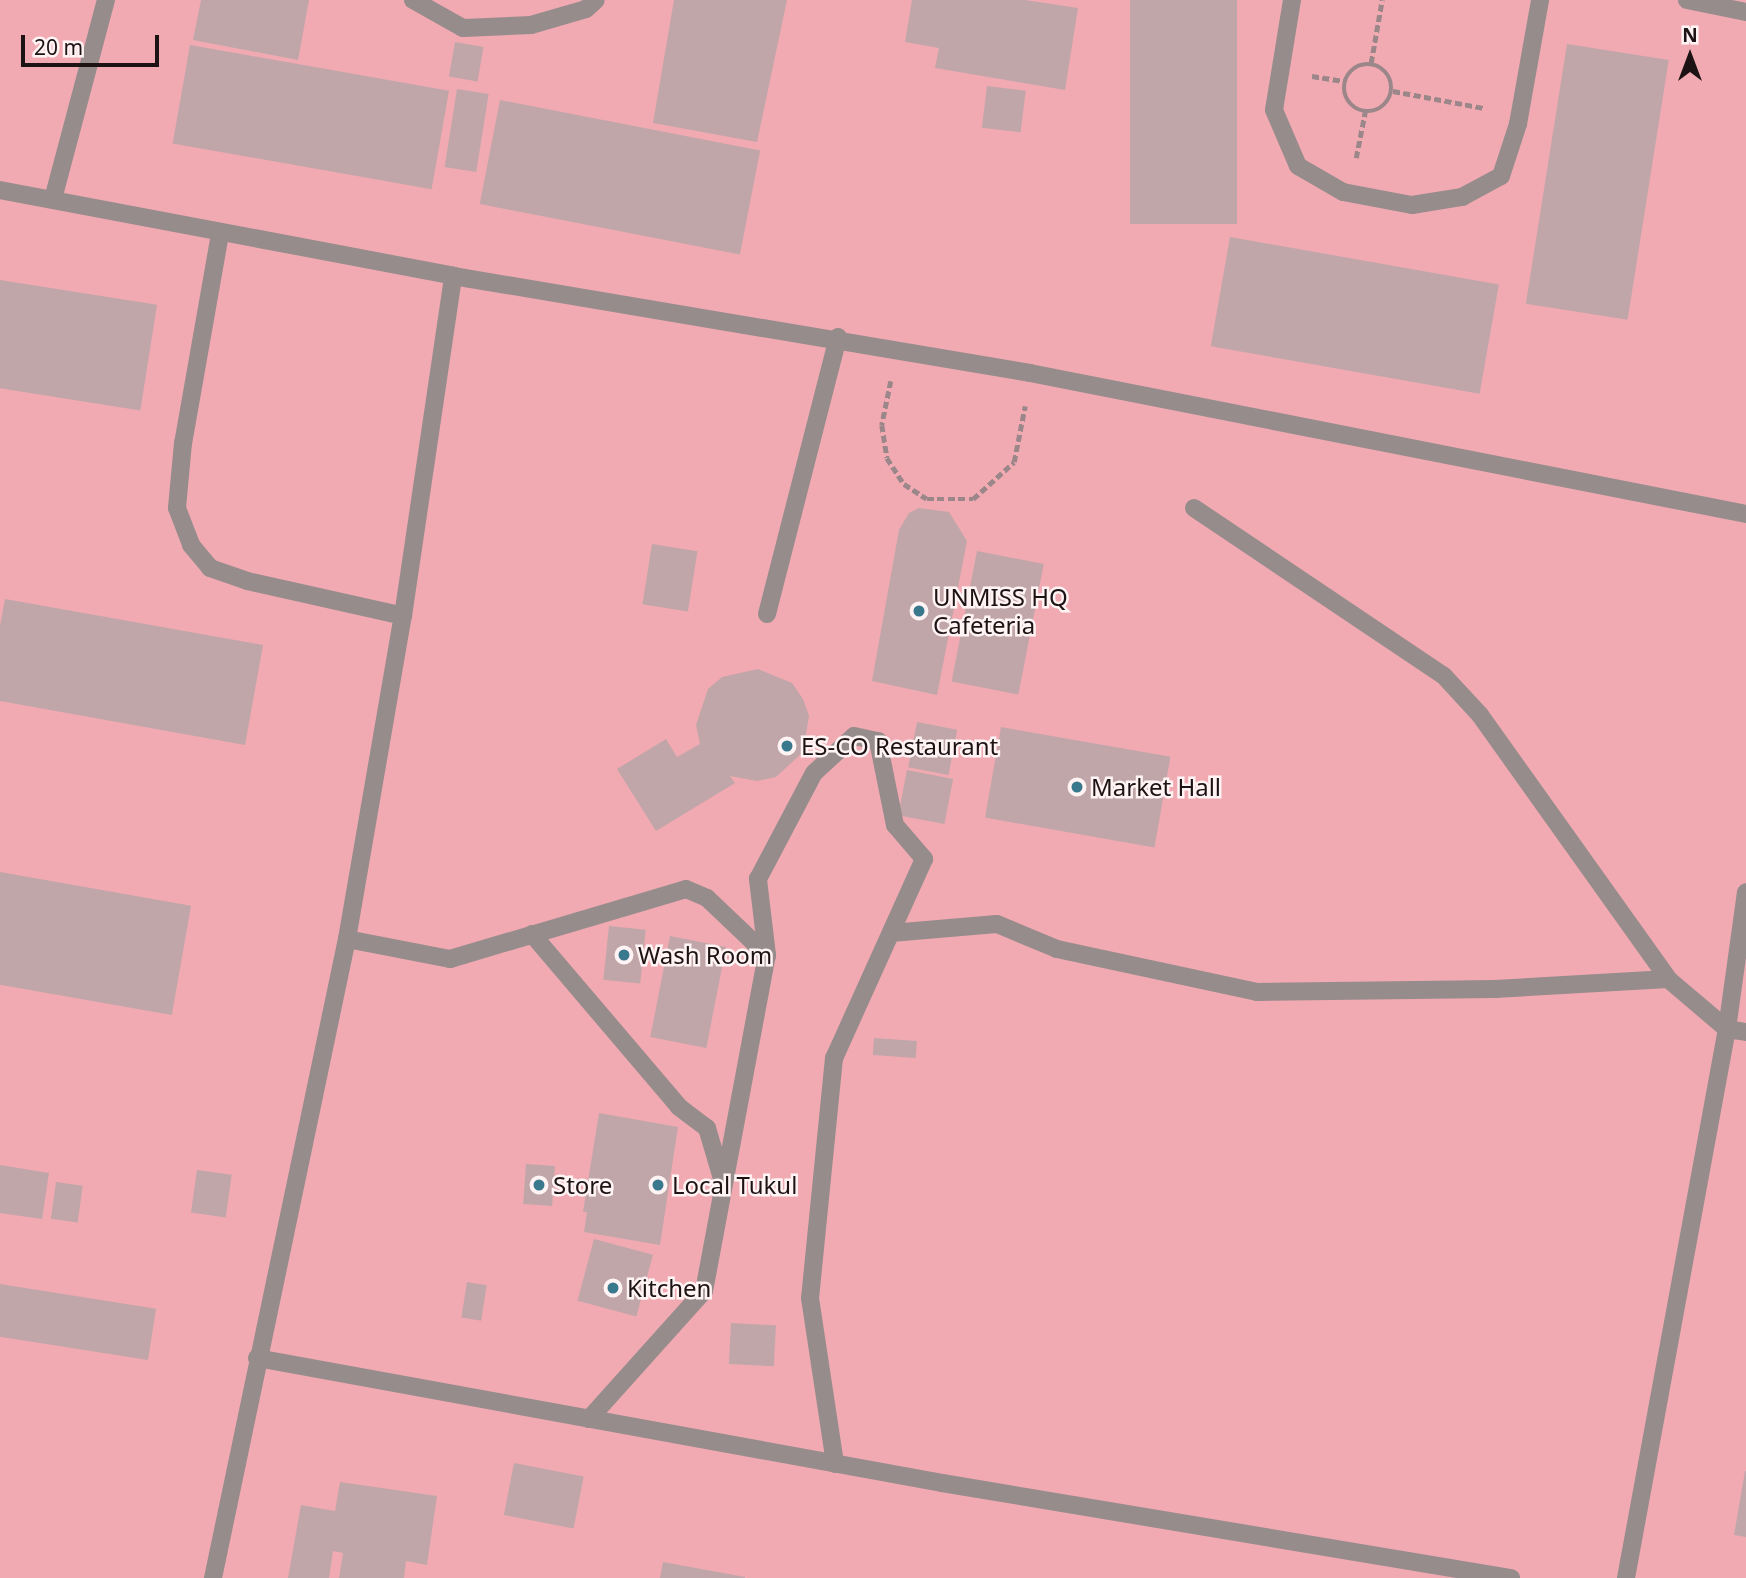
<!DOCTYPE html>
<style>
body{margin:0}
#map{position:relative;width:1746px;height:1578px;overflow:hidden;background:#fde1e4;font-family:"Noto Sans",sans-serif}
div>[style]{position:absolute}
.green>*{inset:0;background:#f1aab2;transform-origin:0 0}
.building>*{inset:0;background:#c0a6a8;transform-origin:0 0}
.path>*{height:4.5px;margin-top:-2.25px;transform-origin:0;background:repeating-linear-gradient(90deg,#9b8789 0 7px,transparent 0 10.5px)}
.path>.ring{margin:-2.25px;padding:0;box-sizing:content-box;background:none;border:4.5px solid #9b8789;border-radius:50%}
.service>*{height:18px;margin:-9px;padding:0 9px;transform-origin:9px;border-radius:9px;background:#978c8c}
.minor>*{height:18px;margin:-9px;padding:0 9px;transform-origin:9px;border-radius:9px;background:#978c8c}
.dots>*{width:19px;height:19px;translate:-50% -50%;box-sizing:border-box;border:4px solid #fff3f4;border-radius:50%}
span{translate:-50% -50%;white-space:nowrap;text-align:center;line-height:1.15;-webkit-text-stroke:5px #fff3f4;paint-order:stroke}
.poi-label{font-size:24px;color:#1d1314}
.left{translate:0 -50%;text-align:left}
.north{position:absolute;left:1655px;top:21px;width:70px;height:70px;-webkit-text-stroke:5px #fff3f4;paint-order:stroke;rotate:0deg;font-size:19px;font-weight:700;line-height:28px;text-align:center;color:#1d1314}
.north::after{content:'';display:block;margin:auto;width:24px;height:32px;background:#1d1314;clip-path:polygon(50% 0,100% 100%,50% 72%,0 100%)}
.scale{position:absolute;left:21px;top:35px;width:138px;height:32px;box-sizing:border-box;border:4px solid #1d1314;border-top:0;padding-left:9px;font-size:21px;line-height:24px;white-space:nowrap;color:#1d1314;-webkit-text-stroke:5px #fff3f4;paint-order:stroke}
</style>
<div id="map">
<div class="green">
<i style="left:0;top:0;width:1746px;height:1578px"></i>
</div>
<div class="building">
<i style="clip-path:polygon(201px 0,309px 0,298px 60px,193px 40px)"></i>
<i style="clip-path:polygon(674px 0,787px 0,757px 142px,653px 123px)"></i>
<i style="clip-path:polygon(912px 0,1025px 0,1078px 8px,1065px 90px,935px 68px,939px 48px,905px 42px)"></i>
<i style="left:1130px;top:0;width:107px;height:224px"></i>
<i style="left:455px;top:42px;width:29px;height:35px;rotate:10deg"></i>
<i style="left:1567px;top:44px;width:103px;height:263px;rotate:9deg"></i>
<i style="left:190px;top:45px;width:263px;height:100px;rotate:10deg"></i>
<i style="left:987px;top:86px;width:39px;height:42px;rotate:7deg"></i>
<i style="left:457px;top:89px;width:32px;height:79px;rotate:9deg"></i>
<i style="left:500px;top:100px;width:265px;height:106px;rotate:11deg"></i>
<i style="left:1230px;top:237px;width:273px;height:111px;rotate:10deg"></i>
<i style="left:0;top:280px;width:159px;height:107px;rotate:9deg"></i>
<i style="clip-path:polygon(919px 508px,949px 512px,967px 541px,937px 695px,872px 681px,899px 530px,909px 513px)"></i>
<i style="left:652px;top:544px;width:46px;height:61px;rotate:9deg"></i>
<i style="left:977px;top:551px;width:68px;height:133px;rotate:11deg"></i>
<i style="clip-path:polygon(5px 599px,263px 645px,245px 745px,0 701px,0 626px)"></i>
<i style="clip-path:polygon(758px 669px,792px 683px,803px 699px,809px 716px,803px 752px,776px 777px,757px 781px,730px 776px,735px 783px,656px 831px,617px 769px,666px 739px,677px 757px,700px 744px,696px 725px,708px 689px,722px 677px)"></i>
<i style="left:917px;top:722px;width:41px;height:46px;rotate:11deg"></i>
<i style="left:1001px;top:727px;width:172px;height:92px;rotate:10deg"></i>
<i style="left:907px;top:770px;width:47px;height:46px;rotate:11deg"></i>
<i style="left:0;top:872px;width:194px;height:111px;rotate:10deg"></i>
<i style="left:609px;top:926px;width:37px;height:54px;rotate:6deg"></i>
<i style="left:670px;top:936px;width:57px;height:103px;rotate:11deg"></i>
<i style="left:874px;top:1038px;width:43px;height:17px;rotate:4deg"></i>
<i style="clip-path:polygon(599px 1113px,678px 1127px,660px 1245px,584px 1232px,587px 1212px,583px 1212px)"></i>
<i style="left:526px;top:1164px;width:29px;height:40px;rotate:4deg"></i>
<i style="clip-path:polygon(0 1165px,49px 1173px,42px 1219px,0 1213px)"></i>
<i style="left:197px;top:1170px;width:35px;height:43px;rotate:8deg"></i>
<i style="left:56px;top:1182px;width:27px;height:37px;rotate:8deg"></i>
<i style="left:594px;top:1239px;width:61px;height:64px;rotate:15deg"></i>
<i style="left:467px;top:1282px;width:20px;height:36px;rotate:9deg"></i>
<i style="left:0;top:1284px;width:158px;height:52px;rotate:9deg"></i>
<i style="left:731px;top:1323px;width:45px;height:41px;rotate:3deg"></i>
<i style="left:514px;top:1463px;width:71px;height:53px;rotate:11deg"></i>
<i style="clip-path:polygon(1745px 1471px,1746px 1471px,1746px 1537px,1734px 1535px)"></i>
<i style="clip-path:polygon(340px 1482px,437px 1496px,427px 1565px,406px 1561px,404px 1578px,339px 1578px,343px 1553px,333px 1551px,329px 1578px,288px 1578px,301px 1505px,335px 1511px)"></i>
<i style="clip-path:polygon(663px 1562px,745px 1577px,745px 1578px,660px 1578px)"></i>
</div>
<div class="path">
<i style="left:1371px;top:63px;width:64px;rotate:-80.1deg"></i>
<i class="ring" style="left:1344px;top:64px;width:43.5px;height:43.5px"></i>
<i style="left:1312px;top:76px;width:32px;rotate:9deg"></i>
<i style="left:1393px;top:91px;width:93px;rotate:10.6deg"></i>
<i style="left:1356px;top:158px;width:47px;rotate:-78.9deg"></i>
<i style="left:891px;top:381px;width:45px;rotate:101.6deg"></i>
<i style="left:882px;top:425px;width:33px;rotate:81deg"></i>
<i style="left:887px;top:458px;width:31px;rotate:57deg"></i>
<i style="left:904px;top:484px;width:27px;rotate:33deg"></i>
<i style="left:927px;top:499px;width:46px"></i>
<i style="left:973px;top:499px;width:55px;rotate:-42.1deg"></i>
<i style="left:1014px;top:462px;width:57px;rotate:-78.9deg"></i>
</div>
<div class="service">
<i style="left:413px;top:0;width:57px;rotate:29.2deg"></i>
<i style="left:463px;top:28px;width:68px;rotate:-2.5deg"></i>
<i style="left:531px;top:25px;width:57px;rotate:-16.2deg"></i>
<i style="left:586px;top:9px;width:13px;rotate:-42deg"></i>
<i style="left:53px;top:199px;width:206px;rotate:-75.1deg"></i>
<i style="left:220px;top:234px;width:212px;rotate:100deg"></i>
<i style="left:183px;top:443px;width:65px;rotate:95.3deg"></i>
<i style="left:177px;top:508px;width:40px;rotate:69deg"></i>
<i style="left:191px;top:545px;width:30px;rotate:50deg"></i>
<i style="left:210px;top:568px;width:39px;rotate:19deg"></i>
<i style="left:247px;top:581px;width:160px;rotate:12.6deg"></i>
<i style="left:1194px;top:508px;width:301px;rotate:33.9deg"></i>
<i style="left:1444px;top:676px;width:53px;rotate:47.3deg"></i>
<i style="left:1480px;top:715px;width:324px;rotate:54.5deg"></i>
<i style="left:1668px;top:979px;width:77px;rotate:40.3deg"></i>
<i style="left:1727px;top:1029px;width:19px;rotate:9deg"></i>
<i style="left:767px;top:614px;width:286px;rotate:-75.6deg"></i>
<i style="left:891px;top:933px;width:106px;rotate:-4.9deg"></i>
<i style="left:997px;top:924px;width:65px;rotate:22.6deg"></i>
<i style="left:1057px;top:949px;width:205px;rotate:12.1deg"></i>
<i style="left:1257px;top:992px;width:238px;rotate:-0.7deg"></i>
<i style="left:1495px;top:989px;width:173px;rotate:-3.3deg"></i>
<i style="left:532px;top:934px;width:227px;rotate:49.6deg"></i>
<i style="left:679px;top:1107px;width:35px;rotate:37deg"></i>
<i style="left:707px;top:1128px;width:56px;rotate:73.5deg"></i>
<i style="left:347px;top:939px;width:105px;rotate:11deg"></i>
<i style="left:450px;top:959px;width:246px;rotate:-16.5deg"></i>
<i style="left:686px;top:889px;width:23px;rotate:23deg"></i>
<i style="left:707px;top:898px;width:83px;rotate:43.5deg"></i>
<i style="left:589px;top:1419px;width:172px;rotate:-48.1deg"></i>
<i style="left:704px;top:1291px;width:342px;rotate:-79.4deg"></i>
<i style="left:767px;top:955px;width:77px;rotate:-96.8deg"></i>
<i style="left:758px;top:879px;width:120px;rotate:-62.2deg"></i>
<i style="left:814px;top:773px;width:54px;rotate:-42.8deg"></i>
<i style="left:854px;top:736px;width:25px;rotate:12deg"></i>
<i style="left:878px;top:741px;width:86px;rotate:78.6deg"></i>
<i style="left:895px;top:825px;width:45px;rotate:49.5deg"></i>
<i style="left:924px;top:859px;width:218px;rotate:114.3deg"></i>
<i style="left:834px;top:1058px;width:241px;rotate:95.7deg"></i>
<i style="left:810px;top:1298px;width:168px;rotate:81.4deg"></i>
</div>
<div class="minor">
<i style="left:1292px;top:0;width:111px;rotate:99.3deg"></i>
<i style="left:1274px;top:110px;width:61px;rotate:66.8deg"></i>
<i style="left:1298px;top:166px;width:52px;rotate:30deg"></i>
<i style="left:1343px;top:192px;width:70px;rotate:10.7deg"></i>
<i style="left:1412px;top:205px;width:51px;rotate:-9.1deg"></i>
<i style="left:1462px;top:197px;width:44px;rotate:-28.3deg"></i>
<i style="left:1501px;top:176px;width:55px;rotate:-71.9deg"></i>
<i style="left:1518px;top:124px;width:126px;rotate:-79.9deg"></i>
<i style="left:1687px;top:0;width:60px;rotate:11.5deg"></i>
<i style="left:0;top:190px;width:461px;rotate:10.7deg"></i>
<i style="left:453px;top:276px;width:585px;rotate:9.54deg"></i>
<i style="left:1030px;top:373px;width:730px;rotate:11.14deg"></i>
<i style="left:257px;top:1358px;width:696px;rotate:10.34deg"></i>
<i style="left:942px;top:1483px;width:577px;rotate:9.48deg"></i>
<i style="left:213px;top:1578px;width:653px;rotate:-78.16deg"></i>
<i style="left:347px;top:939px;width:328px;rotate:-80.2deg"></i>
<i style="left:403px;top:616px;width:344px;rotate:-81.6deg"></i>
<i style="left:1626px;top:1578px;width:558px;rotate:-79.58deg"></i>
<i style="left:1727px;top:1029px;width:138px;rotate:-82.1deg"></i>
</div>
<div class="dots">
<i style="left:919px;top:611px;background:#39788d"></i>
<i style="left:787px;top:746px;background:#39788d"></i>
<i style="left:1077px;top:787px;background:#39788d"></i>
<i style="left:624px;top:955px;background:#39788d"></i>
<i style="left:539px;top:1185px;background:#39788d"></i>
<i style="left:658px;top:1185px;background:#39788d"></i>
<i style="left:613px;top:1288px;background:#39788d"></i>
</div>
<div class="poi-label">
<span class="left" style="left:933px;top:611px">UNMISS HQ<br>Cafeteria</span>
<span class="left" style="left:801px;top:746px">ES-CO Restaurant</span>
<span class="left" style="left:1091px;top:787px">Market Hall</span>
<span class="left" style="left:638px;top:955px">Wash Room</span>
<span class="left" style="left:553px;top:1185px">Store</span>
<span class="left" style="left:672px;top:1185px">Local Tukul</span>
<span class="left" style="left:627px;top:1288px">Kitchen</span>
</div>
<div class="north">N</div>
<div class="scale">20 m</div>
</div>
